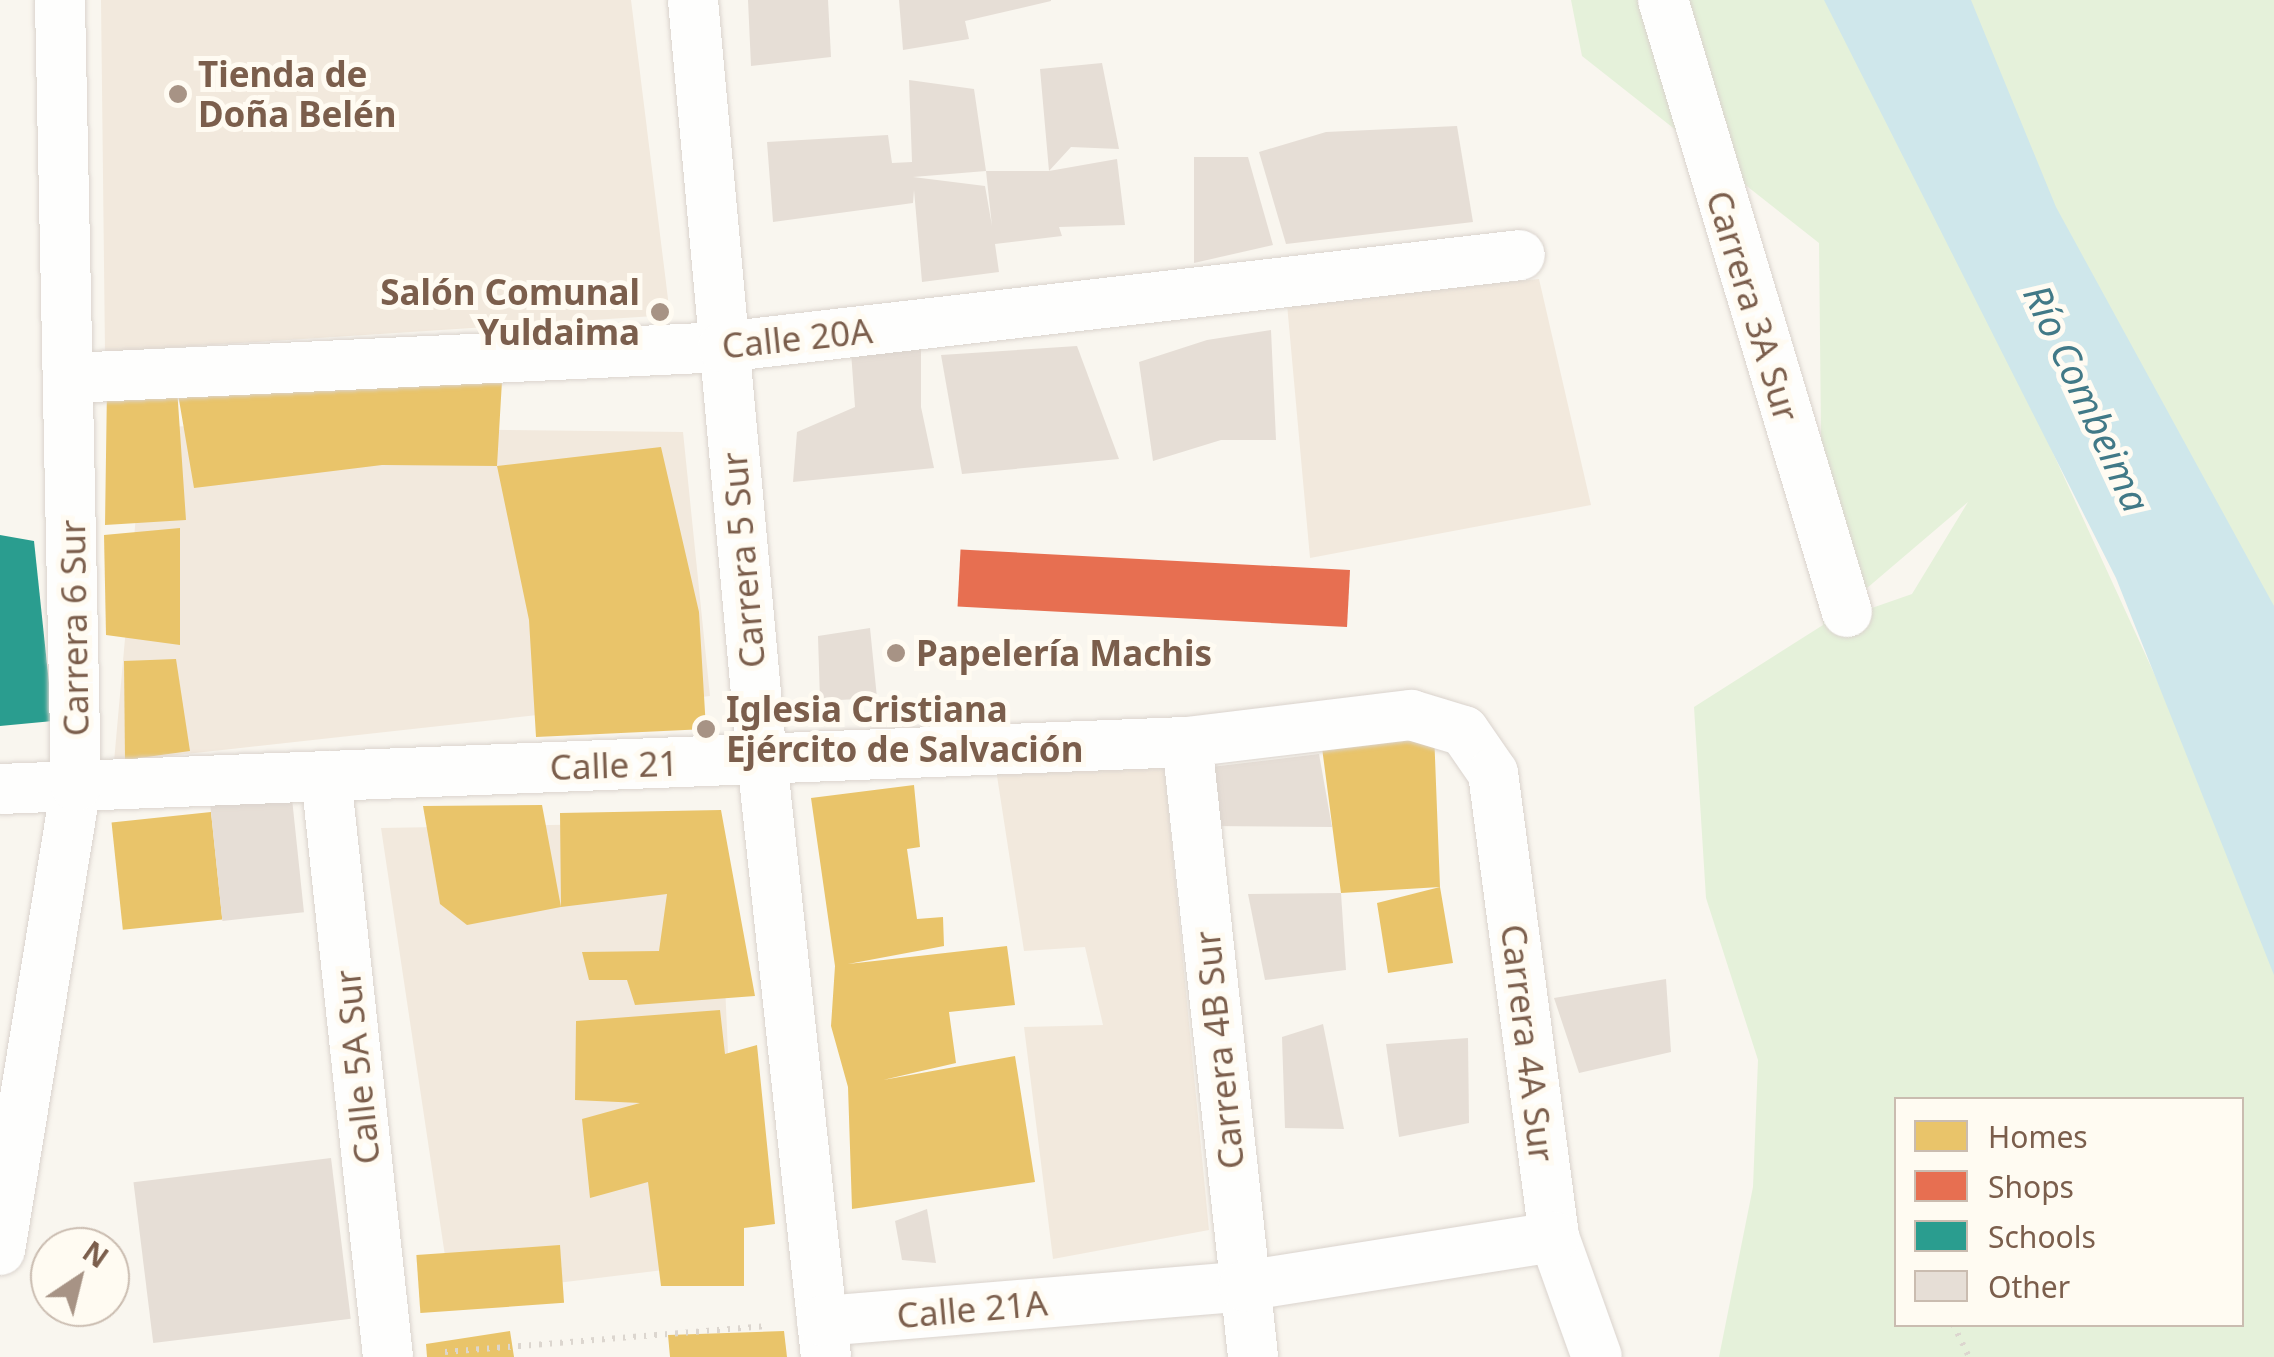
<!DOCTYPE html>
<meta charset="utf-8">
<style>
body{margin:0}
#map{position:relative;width:2274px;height:1357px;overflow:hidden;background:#f9f6ef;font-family:"Noto Sans",sans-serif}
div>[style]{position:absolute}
.residential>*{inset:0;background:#f2e9dd}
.green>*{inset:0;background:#e5f1da}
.water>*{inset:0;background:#cfe7eb}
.homes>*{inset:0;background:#e9c46a;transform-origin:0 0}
.shops>*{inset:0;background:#e76f51;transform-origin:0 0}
.schools>*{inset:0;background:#2a9d8f}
.building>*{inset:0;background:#e6ded6;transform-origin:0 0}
.path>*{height:6px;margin-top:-3px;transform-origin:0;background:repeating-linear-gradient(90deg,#dcd6cf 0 2.5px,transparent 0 10.5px)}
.roads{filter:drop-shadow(0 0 2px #dad3cd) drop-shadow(0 0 2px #dad3cd)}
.minor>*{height:50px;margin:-25px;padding:0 25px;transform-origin:25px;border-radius:25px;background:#fefefd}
.dots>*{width:28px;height:28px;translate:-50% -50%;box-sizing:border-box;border:5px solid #fffbf2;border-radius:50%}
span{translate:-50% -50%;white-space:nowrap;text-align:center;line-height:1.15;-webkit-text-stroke:10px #fffbf2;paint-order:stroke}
.poi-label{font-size:35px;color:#7b5e4c;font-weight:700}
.left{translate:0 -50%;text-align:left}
.right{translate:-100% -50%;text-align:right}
.street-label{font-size:35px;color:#7b5e4c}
.water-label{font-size:38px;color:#417987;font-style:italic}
.legend{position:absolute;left:1894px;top:1097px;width:350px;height:230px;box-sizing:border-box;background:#fffbf2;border:2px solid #cabcb0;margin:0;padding:12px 18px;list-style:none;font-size:30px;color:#7b5e4c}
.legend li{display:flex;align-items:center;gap:20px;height:50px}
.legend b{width:50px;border:2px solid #cabcb0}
.north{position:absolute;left:30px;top:1227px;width:100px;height:100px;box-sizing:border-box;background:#fffbf2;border:2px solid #cabcb0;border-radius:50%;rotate:35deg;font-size:28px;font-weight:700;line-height:40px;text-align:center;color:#7b5e4c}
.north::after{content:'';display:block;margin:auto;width:35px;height:45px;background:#a79385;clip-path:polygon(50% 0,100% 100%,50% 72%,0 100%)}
</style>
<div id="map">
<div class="residential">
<i style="clip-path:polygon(101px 0,631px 0,670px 315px,105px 352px)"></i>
<i style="clip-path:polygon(1539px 279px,1591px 505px,1310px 558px,1287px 304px)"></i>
<i style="clip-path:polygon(144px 426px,683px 432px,710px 696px,114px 762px)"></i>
<i style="clip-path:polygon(995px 763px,1164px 764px,1209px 1230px,1053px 1259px,1024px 1027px,1103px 1025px,1085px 947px,1024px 951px)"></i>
<i style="clip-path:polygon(718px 822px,737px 1261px,451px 1296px,381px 828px)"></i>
</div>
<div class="green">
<i style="clip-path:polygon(evenodd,1571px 0,2274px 0,2274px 737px,2048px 442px,2158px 682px,2274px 963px,2274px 1357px,1719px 1357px,1753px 1187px,1758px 1060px,1706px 898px,1694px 707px,1823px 625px,1819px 243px,1582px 56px,1571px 0,1968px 502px,1912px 594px,1826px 624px,1826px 623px,1968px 502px,1571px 0,1896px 1100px,2242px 1100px,2242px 1324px,1896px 1324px,1896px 1100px)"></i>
</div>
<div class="water">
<i style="clip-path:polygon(1824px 0,1971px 0,2056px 207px,2274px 606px,2274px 975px,2116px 578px)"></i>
</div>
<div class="homes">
<i style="clip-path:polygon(502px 381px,497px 466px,382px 465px,194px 488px,177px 388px,186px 520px,105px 525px,107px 387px)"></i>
<i style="clip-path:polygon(661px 447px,699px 612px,706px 729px,536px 737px,529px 620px,497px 466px)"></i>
<i style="clip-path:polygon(180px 528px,180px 645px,106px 635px,104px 535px)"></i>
<i style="clip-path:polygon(176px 659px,190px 751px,125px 760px,124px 661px)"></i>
<i style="clip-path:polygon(1434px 732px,1440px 887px,1453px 963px,1388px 973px,1377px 903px,1440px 887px,1341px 893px,1321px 740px)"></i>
<i style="clip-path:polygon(914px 785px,920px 847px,907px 849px,917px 919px,943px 917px,944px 946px,848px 964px,1007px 946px,1015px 1005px,949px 1012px,956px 1063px,883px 1080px,1015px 1056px,1035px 1182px,852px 1209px,848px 1087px,831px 1026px,835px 966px,811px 798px)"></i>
<i style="clip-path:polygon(542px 805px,561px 907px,467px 925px,440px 904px,423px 806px)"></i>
<i style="clip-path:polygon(721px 810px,755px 996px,635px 1005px,627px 980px,589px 980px,582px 952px,659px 951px,667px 894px,561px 907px,560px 813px)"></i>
<i style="left:211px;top:812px;width:108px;height:100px;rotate:84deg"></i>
<i style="clip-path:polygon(720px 1010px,725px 1054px,757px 1045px,775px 1224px,744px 1228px,744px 1286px,661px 1286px,648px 1182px,590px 1198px,582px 1119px,640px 1103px,575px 1100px,576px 1021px)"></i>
<i style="left:560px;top:1245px;width:58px;height:144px;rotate:86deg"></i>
<i style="clip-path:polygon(510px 1331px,514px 1357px,427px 1357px,426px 1344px)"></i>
<i style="clip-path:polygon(784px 1331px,787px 1357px,670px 1357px,668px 1335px)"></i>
</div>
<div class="shops">
<i style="left:1350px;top:570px;width:57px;height:390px;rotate:93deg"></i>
</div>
<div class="schools">
<i style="clip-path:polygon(0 535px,34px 541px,53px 721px,0 726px)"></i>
</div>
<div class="building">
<i style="clip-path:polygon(748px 0,828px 0,831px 57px,751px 66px)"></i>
<i style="clip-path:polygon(899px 0,1051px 0,1051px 1px,965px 21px,969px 39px,903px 50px)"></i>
<i style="clip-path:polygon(1102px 63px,1119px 149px,1071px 147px,1049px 171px,1040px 69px)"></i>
<i style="clip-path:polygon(909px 80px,974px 89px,986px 171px,913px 177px,985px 186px,992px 226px,986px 171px,1049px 171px,1117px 159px,1125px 225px,1059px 227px,1062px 236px,995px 244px,999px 272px,922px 282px,914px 190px,913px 203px,773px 222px,767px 142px,888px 135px,892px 163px,912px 162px)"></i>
<i style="clip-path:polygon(1457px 126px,1473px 222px,1286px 244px,1259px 152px,1326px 132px)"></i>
<i style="clip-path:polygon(1194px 157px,1248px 157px,1273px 245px,1194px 263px)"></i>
<i style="clip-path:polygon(1271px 330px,1276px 440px,1221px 440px,1153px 461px,1139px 362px,1207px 340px)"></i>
<i style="clip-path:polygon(921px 334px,921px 407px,934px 468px,793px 482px,797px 432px,855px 407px,850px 338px)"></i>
<i style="clip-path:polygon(1077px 346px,1119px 459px,962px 474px,941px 355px)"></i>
<i style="clip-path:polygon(870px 628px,877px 698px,820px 701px,818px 636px)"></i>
<i style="clip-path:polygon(1319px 754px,1332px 827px,1208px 826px,1203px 768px)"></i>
<i style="left:291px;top:789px;width:124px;height:82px;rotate:84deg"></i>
<i style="clip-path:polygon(1341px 893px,1346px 970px,1265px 980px,1248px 894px)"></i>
<i style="clip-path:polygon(1666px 979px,1671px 1052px,1579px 1073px,1554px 998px)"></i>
<i style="clip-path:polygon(1323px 1024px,1344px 1129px,1285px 1128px,1282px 1037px)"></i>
<i style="clip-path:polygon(1468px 1038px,1469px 1123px,1399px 1137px,1386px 1044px)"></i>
<i style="left:331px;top:1158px;width:162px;height:199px;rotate:83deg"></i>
<i style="clip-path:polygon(927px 1209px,936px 1263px,902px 1260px,895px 1221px)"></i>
</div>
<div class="path">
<i style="left:1953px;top:1324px;width:37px;rotate:64deg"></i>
<i style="left:445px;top:1352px;width:322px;rotate:-4.6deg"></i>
</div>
<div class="roads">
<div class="minor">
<i style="left:693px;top:0;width:762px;rotate:84.81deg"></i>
<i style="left:762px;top:759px;width:601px;rotate:83.89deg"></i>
<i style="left:1663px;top:0;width:639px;rotate:73.27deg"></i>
<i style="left:71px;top:378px;width:653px;rotate:-2.72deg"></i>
<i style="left:723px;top:347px;width:802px;rotate:-6.58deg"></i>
<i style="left:1187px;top:742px;width:619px;rotate:83.87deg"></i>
<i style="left:326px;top:776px;width:584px;rotate:83.91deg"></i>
<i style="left:0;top:789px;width:1188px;rotate:-2.27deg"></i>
<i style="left:1187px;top:742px;width:226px;rotate:-6.9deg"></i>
<i style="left:1411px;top:715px;width:55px;rotate:16.8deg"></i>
<i style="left:1464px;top:731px;width:51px;rotate:55.4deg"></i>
<i style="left:1493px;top:773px;width:468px;rotate:82.5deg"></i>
<i style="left:1554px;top:1237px;width:127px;rotate:70.3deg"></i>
<i style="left:0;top:1250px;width:470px;rotate:-80.7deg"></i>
<i style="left:76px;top:786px;width:786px;rotate:-91.17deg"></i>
<i style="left:822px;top:1321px;width:423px;rotate:-4.7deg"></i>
<i style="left:1244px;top:1286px;width:314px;rotate:-9deg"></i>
</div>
</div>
<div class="dots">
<i style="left:178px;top:94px;background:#a79385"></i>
<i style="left:660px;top:312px;background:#a79385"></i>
<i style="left:896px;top:653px;background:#a79385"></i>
<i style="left:706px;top:729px;background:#a79385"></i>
</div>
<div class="poi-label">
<span class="left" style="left:198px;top:94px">Tienda de<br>Doña Belén</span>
<span class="right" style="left:640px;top:312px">Salón Comunal<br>Yuldaima</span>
<span class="left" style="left:916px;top:653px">Papelería Machis</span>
<span class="left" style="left:726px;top:729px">Iglesia Cristiana<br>Ejército de Salvación</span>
</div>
<div class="street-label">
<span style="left:1753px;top:306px;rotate:73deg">Carrera 3A Sur</span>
<span style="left:797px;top:338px;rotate:-6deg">Calle 20A</span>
<span style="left:743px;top:560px;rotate:-95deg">Carrera 5 Sur</span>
<span style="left:74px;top:628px;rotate:-91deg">Carrera 6 Sur</span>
<span style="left:614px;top:765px;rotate:-2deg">Calle 21</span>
<span style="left:1528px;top:1043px;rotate:83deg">Carrera 4A Sur</span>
<span style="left:1219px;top:1050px;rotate:-96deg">Carrera 4B Sur</span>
<span style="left:357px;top:1067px;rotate:-96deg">Calle 5A Sur</span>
<span style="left:972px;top:1309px;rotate:-5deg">Calle 21A</span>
</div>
<div class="water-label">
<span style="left:2087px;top:398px;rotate:65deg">Río Combeima</span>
</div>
<ul class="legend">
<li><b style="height:28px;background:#e9c46a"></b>Homes</li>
<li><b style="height:28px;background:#e76f51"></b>Shops</li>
<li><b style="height:28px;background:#2a9d8f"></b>Schools</li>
<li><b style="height:28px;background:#e6ded6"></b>Other</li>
</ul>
<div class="north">N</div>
</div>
